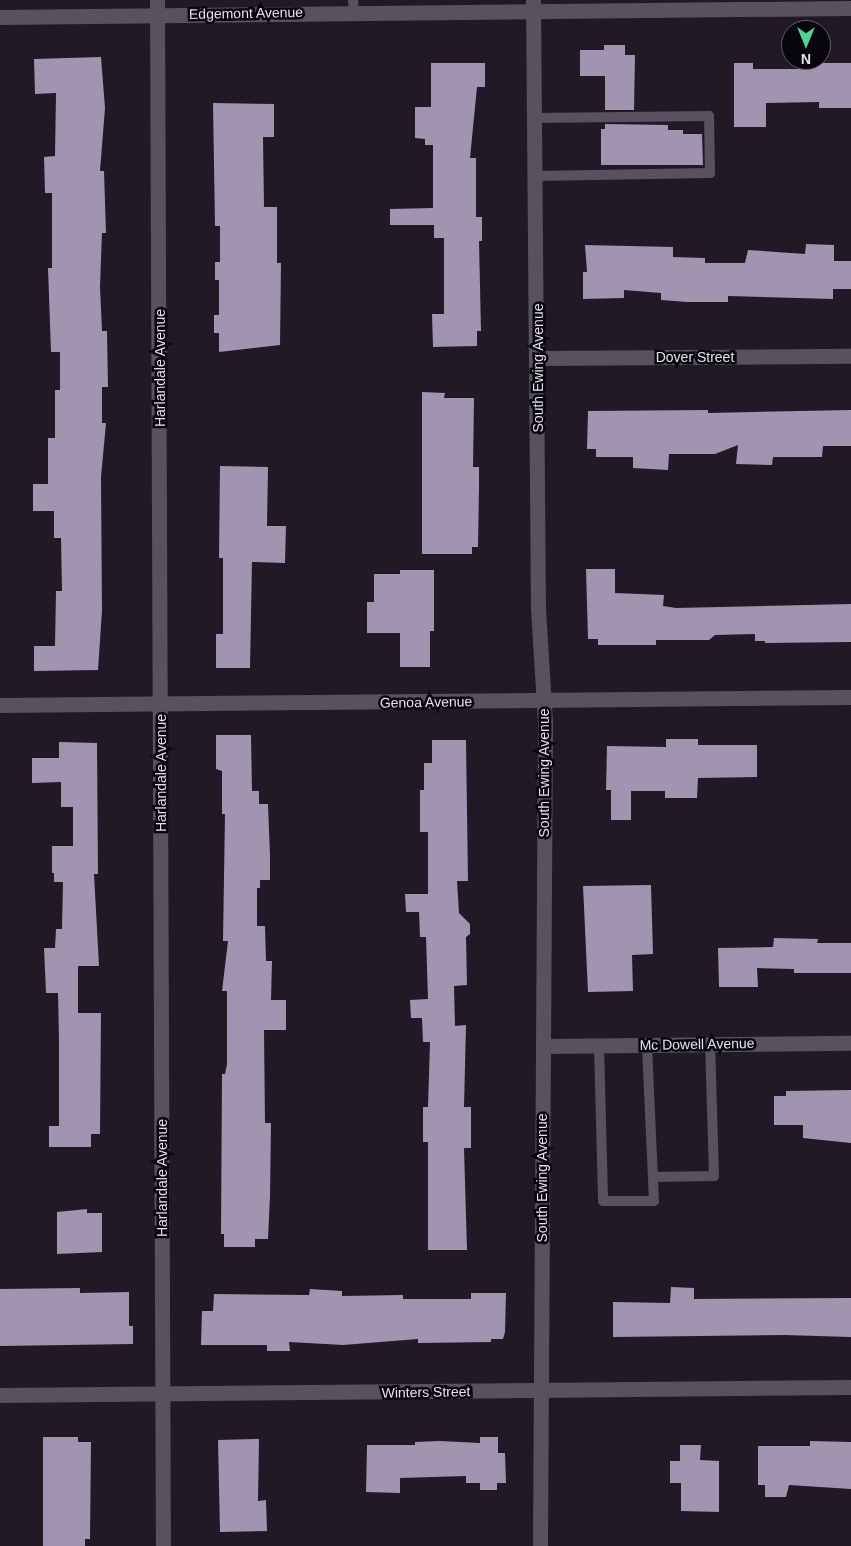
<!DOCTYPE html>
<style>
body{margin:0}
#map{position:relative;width:851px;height:1546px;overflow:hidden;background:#201a27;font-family:Helvetica,sans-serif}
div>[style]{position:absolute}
.building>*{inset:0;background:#a094b1}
.service>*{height:10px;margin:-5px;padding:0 5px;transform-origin:5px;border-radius:5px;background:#575160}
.minor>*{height:15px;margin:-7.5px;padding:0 7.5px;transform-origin:7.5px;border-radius:7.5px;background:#575160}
.tertiary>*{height:15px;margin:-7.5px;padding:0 7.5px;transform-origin:7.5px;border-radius:7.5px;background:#575160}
span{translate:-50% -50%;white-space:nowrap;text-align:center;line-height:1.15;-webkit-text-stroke:5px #08060c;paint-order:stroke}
.street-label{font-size:14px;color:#e5e2eb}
.north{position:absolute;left:781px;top:20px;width:50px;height:50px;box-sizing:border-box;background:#08060c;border:1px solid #605e65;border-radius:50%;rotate:180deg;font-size:14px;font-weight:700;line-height:20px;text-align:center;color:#e5e2eb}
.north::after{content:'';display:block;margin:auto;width:18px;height:22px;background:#4fd399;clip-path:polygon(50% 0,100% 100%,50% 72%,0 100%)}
</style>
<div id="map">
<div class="building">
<i style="clip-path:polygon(604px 45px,625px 45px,625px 55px,635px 55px,634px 110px,605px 110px,605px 76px,580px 76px,580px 50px,604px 50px)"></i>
<i style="clip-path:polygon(101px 57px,105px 108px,100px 171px,104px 171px,106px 233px,102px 233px,100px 287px,102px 331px,107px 331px,108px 387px,102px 387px,102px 423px,106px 423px,101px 477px,102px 611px,98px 670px,34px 671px,34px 646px,55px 646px,56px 591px,62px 591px,61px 538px,54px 538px,54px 511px,33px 511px,33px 484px,48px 484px,48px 438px,55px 438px,55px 390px,60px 390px,60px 352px,51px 352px,48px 268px,52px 268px,52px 193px,45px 193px,44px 157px,55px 156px,56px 93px,35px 94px,34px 59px)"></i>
<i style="clip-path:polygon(431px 63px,485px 63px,485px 87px,477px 87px,470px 158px,476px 158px,476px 217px,482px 217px,482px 241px,479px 241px,481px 331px,477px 331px,477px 346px,433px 347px,432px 314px,444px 314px,444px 238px,434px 238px,434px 225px,390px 225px,390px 209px,433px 208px,433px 145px,425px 145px,425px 139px,415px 138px,415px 107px,431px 107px)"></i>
<i style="clip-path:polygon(734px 63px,753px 63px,753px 69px,799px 69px,799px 63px,851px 63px,851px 108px,819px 108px,819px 102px,766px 103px,766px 127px,734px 127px)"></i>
<i style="clip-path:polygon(213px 103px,274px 104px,274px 137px,263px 137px,264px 207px,277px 207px,277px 263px,281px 263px,280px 345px,219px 352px,219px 333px,214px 333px,214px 315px,219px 315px,219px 280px,215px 280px,215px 262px,220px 262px,220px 226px,215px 226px)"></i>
<i style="clip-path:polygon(605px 124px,668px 125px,668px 130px,683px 130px,683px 134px,702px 134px,703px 165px,601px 165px,601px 129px,605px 129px)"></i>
<i style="clip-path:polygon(806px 244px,834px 245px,834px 261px,851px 261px,851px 289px,833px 289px,833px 299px,728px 296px,728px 302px,687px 302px,661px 300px,661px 293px,624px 290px,624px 298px,583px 299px,583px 272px,587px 272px,585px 245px,673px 247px,673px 257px,705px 258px,705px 263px,745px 263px,748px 250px,805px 254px)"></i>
<i style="clip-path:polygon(422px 392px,445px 393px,444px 398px,474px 398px,473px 467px,479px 467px,479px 488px,478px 547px,472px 547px,472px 554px,422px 554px)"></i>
<i style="clip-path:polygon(708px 410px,708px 413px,851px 410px,851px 446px,823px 446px,822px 457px,773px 457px,772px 465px,736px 464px,738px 445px,715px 454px,669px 454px,668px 470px,633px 468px,633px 457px,596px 457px,596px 449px,587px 449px,588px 411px)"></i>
<i style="clip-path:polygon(220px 466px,268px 467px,267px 526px,286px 526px,285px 563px,252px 562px,250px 668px,216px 668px,216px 634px,223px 634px,223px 558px,219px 558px)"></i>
<i style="clip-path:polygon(586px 569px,615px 569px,615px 593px,664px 595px,663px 606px,676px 608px,851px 604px,851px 642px,765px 643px,765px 641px,755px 641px,755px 634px,715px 635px,709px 640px,656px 640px,656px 645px,598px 645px,598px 639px,588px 639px)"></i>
<i style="clip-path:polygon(400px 570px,434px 570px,434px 631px,430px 631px,430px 667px,400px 667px,400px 633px,367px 633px,367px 602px,374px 602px,374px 574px,400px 574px)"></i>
<i style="clip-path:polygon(216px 735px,251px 735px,252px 791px,259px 791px,259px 804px,268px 804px,270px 856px,270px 880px,260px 880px,260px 888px,257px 888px,257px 926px,265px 926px,266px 961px,272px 961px,271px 1000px,286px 1000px,286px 1030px,264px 1030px,265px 1123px,271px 1123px,270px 1196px,268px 1239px,255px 1239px,255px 1247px,224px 1247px,224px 1234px,221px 1234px,222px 1074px,225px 1074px,227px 1064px,227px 991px,222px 991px,228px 941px,223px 941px,225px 814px,222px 814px,222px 771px,216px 769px)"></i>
<i style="clip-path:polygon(666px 739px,698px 739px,698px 745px,757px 745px,757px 777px,698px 778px,697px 798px,665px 798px,665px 791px,631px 791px,631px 820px,611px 820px,611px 790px,606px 790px,607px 746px,666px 747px)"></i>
<i style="clip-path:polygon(432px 740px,466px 740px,468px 881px,457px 881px,459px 913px,470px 924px,470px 934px,466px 937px,467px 985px,454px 986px,455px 1026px,466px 1025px,464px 1107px,471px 1107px,471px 1148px,464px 1148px,467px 1250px,428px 1250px,428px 1142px,423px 1142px,423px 1107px,428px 1107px,430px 1042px,423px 1042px,422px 1018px,411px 1018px,410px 1000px,428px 999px,426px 937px,420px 937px,419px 912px,406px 912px,405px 894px,428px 894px,428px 832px,420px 832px,420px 790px,424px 790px,424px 763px,432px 763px)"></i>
<i style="clip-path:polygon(59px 742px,97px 743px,98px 874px,94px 874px,99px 966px,78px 966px,78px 1013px,101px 1013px,100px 1134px,91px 1134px,91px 1147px,49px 1147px,49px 1126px,59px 1126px,59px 1040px,58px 993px,46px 993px,44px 948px,55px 948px,56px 929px,62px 929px,63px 882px,54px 882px,54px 873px,52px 873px,52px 846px,73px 846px,73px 807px,61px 807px,61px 782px,32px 783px,32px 758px,59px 758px)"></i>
<i style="clip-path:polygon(651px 885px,653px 954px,632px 955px,633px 991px,588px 992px,583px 886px)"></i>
<i style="clip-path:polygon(774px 938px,818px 939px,817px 943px,851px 943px,851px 973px,794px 973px,794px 969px,757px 968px,758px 987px,719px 987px,718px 948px,773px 947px)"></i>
<i style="clip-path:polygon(851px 1090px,851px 1143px,803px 1138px,803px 1125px,774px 1125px,774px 1096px,786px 1096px,786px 1091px)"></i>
<i style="clip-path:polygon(87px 1209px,87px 1213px,102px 1213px,102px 1252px,57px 1254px,57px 1212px)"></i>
<i style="clip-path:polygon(671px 1287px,694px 1288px,694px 1299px,851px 1298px,851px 1337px,785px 1335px,613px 1337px,613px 1302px,670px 1303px)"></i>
<i style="clip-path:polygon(80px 1288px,80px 1293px,129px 1292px,129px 1326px,133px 1326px,133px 1344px,0 1346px,0 1289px)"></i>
<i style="clip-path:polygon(310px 1289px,342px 1291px,342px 1296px,403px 1295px,403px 1299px,471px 1299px,471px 1293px,506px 1293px,505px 1332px,503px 1339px,491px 1339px,491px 1342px,418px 1343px,418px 1339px,343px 1345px,289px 1342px,290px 1351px,267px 1351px,267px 1345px,201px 1345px,202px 1311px,213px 1311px,214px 1294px,309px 1295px)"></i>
<i style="clip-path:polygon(43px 1437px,78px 1437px,78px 1442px,91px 1442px,90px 1539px,85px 1539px,85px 1546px,43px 1546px)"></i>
<i style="clip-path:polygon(480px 1437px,498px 1437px,498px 1453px,505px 1453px,506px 1483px,497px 1483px,497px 1490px,480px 1490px,480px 1483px,466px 1483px,466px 1476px,400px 1478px,400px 1493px,366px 1492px,367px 1445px,415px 1445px,415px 1442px,440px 1441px,480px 1443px)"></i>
<i style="clip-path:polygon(259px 1439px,258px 1501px,266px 1500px,267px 1531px,220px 1532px,218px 1440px)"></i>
<i style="clip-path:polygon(810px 1441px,851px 1442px,851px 1489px,789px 1485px,786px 1497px,765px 1497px,765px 1485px,758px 1485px,758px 1446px,810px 1446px)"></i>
<i style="clip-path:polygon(680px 1445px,701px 1445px,700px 1460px,719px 1461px,719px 1512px,681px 1511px,681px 1483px,670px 1483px,670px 1461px,680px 1461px)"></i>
</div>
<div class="service">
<i style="left:353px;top:0;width:12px;rotate:85deg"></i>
<i style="left:536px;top:176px;width:174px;rotate:-1deg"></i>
<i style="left:710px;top:173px;width:57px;rotate:-91deg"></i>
<i style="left:709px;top:116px;width:173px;rotate:179.3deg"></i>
<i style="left:599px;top:1045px;width:156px;rotate:88.5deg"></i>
<i style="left:603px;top:1201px;width:51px"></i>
<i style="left:654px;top:1201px;width:156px;rotate:-92.6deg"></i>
<i style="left:653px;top:1177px;width:61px;rotate:-0.9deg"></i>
<i style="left:714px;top:1176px;width:132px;rotate:-91.7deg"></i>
</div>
<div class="minor">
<i style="left:157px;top:0;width:1546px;rotate:89.78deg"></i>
<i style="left:0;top:17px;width:851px;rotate:-0.61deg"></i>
<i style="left:538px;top:358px;width:313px;rotate:-0.4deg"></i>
<i style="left:0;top:705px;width:851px;rotate:-0.54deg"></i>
<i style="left:543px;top:1046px;width:308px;rotate:-0.6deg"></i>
<i style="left:0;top:1395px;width:851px;rotate:-0.54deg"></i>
</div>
<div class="tertiary">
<i style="left:533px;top:0;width:608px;rotate:89.53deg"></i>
<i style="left:538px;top:608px;width:115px;rotate:86.5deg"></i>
<i style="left:545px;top:723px;width:823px;rotate:90.35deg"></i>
</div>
<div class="street-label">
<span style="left:246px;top:13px;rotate:-1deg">Edgemont Avenue</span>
<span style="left:695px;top:357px">Dover Street</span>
<span style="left:160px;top:368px;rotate:-90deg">Harlandale Avenue</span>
<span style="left:538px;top:368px;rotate:-90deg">South Ewing Avenue</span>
<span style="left:426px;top:702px;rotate:-1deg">Genoa Avenue</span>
<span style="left:161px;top:773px;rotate:-90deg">Harlandale Avenue</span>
<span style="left:544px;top:773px;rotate:-90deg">South Ewing Avenue</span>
<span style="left:697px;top:1044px;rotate:-1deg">Mc Dowell Avenue</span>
<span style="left:162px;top:1178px;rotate:-90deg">Harlandale Avenue</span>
<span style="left:542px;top:1178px;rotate:-90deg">South Ewing Avenue</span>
<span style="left:426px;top:1392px;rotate:-1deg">Winters Street</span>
</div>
<div class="north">N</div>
</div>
